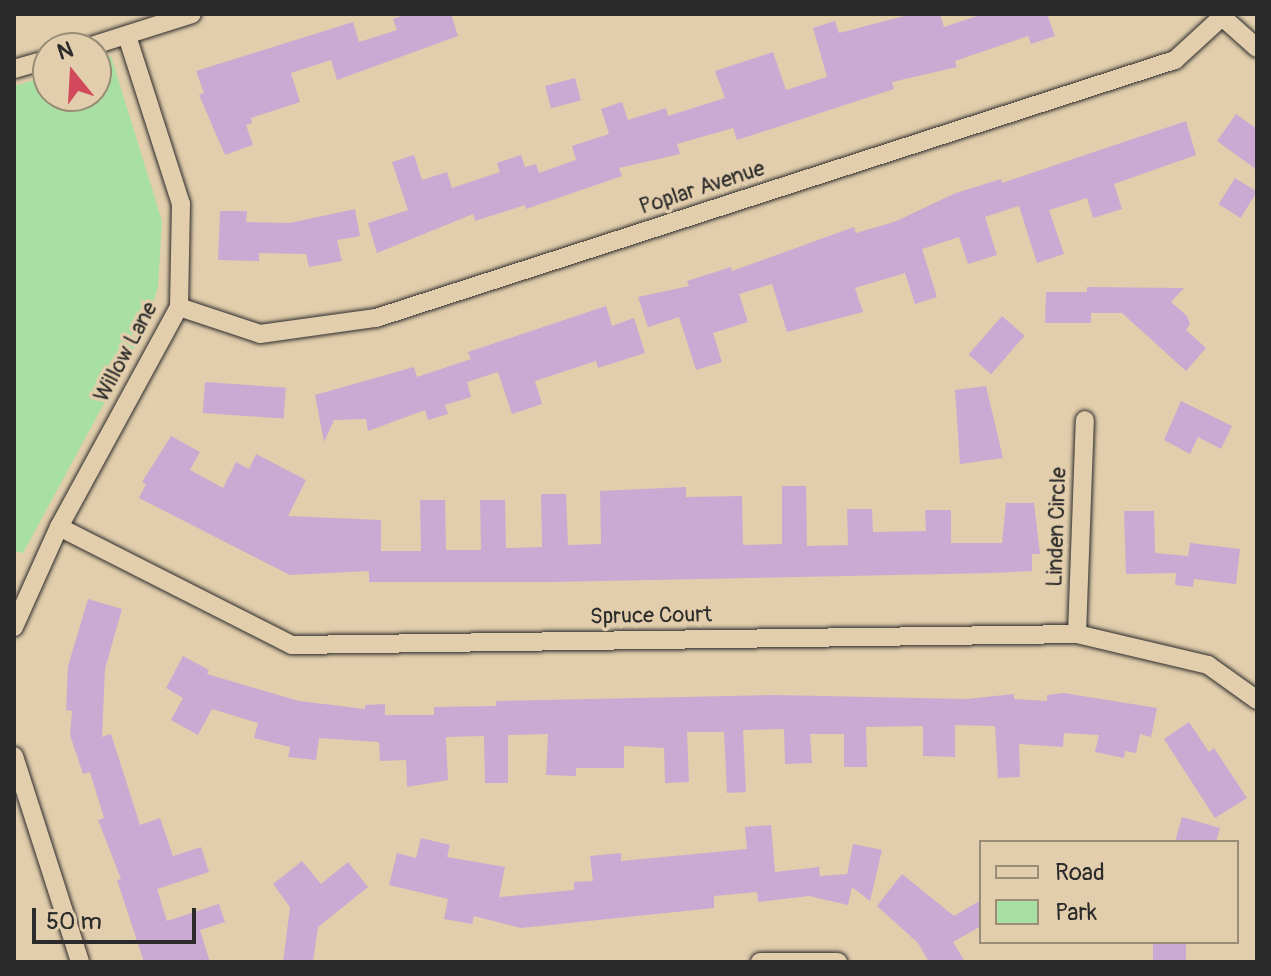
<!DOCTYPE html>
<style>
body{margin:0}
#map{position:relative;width:1271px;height:976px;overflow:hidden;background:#e2ceac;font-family:Pangolin,sans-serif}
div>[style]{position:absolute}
.green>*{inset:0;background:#a8dfa3}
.building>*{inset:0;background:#cca9d2;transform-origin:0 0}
.roads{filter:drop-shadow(0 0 2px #2b2b2b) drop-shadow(0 0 2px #2b2b2b)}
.minor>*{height:18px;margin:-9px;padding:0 9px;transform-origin:9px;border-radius:9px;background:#e2ceac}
span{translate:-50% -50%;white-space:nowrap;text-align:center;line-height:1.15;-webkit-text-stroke:7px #e2ceac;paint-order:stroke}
.street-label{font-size:22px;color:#2b2b2b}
.frame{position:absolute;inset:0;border:16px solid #2b2b2b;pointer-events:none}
.legend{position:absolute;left:979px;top:840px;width:260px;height:104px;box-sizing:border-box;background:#e2ceac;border:2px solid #998d78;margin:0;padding:10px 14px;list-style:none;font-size:24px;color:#2b2b2b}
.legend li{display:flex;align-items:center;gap:16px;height:40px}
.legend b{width:40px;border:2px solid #998d78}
.north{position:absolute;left:32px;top:32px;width:80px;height:80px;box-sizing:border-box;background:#e2ceac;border:2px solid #998d78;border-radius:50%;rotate:342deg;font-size:22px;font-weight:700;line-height:32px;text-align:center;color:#2b2b2b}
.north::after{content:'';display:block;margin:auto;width:28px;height:36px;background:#d1495b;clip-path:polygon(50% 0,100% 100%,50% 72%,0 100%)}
.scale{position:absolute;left:32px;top:908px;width:164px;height:36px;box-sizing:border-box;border:4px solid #2b2b2b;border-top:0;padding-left:10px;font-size:24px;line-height:28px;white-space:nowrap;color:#2b2b2b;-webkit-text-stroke:6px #e2ceac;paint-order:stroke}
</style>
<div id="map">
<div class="green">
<i style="clip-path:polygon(111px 56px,162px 221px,158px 287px,146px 326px,23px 553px,14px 551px,14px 86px,48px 76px,48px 96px,96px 96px,96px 60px)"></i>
</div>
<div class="building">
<i style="clip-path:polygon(407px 14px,451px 14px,458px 36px,337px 80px,331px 60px,291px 73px,300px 102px,251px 118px,252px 123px,246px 125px,253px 145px,225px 155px,199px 95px,204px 93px,196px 71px,353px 22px,359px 42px,397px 30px,393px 19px)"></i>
<i style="clip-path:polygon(912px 14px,940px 14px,944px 27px,983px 14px,1047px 14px,1055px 36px,1031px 44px,1028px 36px,955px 61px,957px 67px,892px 82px,894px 89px,737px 140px,733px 128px,677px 144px,680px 154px,619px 168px,622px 176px,526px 209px,525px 205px,475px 221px,473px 214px,377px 253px,368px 223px,408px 210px,392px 162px,414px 155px,422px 180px,447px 172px,452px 188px,500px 172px,497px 163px,521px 155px,525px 167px,536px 164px,539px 173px,576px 160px,572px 146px,609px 134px,601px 109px,622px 102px,628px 120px,666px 108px,668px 116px,725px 98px,715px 71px,773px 52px,786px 90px,827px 77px,813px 28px,835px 21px,839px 33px)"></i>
<i style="left:575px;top:78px;width:23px;height:31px;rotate:75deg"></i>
<i style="clip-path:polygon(1236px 114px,1257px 129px,1257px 170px,1217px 141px)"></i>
<i style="clip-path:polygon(1186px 121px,1196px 155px,1114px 184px,1122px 209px,1093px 218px,1087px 198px,1049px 210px,1064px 254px,1037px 263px,1019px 206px,985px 217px,997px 255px,968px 264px,959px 237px,922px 249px,937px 297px,915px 304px,905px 273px,855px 288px,863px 312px,787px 332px,772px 284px,739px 294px,748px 322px,713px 333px,722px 362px,696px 370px,679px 317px,648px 327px,638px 297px,689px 286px,687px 281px,731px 267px,732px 271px,854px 227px,856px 233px,894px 222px,956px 193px,1001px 179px,1002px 183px)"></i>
<i style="left:1235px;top:178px;width:26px;height:31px;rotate:32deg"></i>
<i style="clip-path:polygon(355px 209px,360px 236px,337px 240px,342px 261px,309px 267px,306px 254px,259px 253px,259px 261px,218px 260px,220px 211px,247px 211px,246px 222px,290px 223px)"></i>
<i style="clip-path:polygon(1087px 287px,1184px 288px,1171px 302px,1187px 316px,1190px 324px,1186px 330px,1206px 348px,1186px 371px,1122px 313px,1091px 313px,1091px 323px,1045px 323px,1046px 292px,1087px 292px)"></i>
<i style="clip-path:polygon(606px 306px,612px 326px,634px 318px,645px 353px,598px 368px,596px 361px,535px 381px,542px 404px,512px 414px,498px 372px,467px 382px,471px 397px,445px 405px,448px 414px,428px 420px,425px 410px,368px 431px,366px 419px,334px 420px,324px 442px,315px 395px,414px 367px,417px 377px,471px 359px,468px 352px)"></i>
<i style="left:1002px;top:316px;width:30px;height:51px;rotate:41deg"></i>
<i style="left:205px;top:382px;width:81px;height:31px;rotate:4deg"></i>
<i style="clip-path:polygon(986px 386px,1003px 458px,960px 464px,955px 390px)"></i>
<i style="clip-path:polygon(1181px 401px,1232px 426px,1221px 449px,1198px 437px,1190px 454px,1164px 440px)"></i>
<i style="clip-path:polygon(171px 436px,200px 452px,190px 470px,223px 488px,236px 462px,249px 469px,256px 454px,306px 480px,288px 516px,381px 520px,381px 551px,421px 551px,420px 500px,445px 500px,446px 550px,481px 550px,480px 500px,505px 500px,506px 548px,542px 547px,541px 494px,566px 494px,568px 545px,601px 544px,600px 491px,686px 487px,686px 497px,742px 496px,743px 545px,782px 544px,782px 486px,806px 486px,807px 546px,848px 545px,847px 509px,872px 509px,873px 532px,926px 531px,925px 510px,951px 510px,951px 543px,1002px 543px,1006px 503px,1034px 503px,1040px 554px,1032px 554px,1032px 571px,991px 573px,552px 582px,369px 582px,369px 571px,290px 575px,139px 498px,146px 484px,142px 482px)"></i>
<i style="clip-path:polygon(1124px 511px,1154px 511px,1155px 553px,1188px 556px,1190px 543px,1240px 549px,1236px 584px,1194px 579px,1193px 587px,1175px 585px,1176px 573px,1126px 574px)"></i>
<i style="clip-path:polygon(88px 599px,122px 609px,105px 669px,102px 737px,111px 734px,140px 825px,160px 818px,173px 856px,201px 847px,209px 872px,157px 889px,167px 921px,219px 904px,225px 922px,200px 930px,210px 962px,144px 962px,117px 880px,121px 879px,98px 820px,104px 818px,90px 772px,83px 774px,70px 735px,72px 711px,66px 710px,68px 666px)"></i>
<i style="clip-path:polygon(183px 656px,209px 670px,207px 674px,299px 701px,365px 709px,365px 705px,385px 704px,385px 715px,434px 715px,434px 707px,496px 706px,496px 701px,775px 695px,966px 699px,1014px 694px,1014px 699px,1047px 701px,1047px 695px,1064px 693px,1157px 708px,1151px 737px,1140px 734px,1136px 753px,1125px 751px,1124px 758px,1095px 752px,1099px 735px,1064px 733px,1063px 747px,1019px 744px,1020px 777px,998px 778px,995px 726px,955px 725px,955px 757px,923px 756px,923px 726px,866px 727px,867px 767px,844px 767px,844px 734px,810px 734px,812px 763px,785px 764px,784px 729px,743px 730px,746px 792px,727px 793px,724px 732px,687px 732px,689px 782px,665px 783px,664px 748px,624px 746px,624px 768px,576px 768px,576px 776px,546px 775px,548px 734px,508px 735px,508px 783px,485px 783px,484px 736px,446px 737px,448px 780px,407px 787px,406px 760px,380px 761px,379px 742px,319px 738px,316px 760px,288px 757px,290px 747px,254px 738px,258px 723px,212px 709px,198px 735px,171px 720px,183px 698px,166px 688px)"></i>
<i style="clip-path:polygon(1189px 722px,1209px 752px,1214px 748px,1247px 798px,1215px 818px,1164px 739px)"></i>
<i style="clip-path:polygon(1182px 817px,1220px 828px,1216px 842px,1175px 842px)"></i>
<i style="clip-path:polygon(771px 825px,775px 872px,819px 867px,820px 876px,847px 874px,853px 844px,882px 850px,870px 901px,852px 887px,848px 905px,809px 896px,758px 902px,757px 892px,714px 896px,714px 908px,521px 928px,474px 916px,472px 924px,444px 919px,448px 899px,389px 885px,397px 853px,416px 858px,421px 838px,450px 845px,447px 857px,505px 867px,499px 897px,574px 890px,574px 882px,593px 881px,590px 856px,621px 853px,621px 861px,747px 849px,745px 827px)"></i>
<i style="clip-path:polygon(302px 861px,321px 884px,348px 862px,368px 887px,318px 927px,313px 962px,283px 962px,290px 907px,273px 884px)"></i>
<i style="clip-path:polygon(902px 874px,954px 916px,981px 900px,981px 926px,953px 942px,965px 962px,929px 962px,918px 943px,877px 906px)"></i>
<i style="left:1153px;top:942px;width:33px;height:20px"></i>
</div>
<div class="roads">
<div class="minor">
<i style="left:1219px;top:14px;width:51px;rotate:41.8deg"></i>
<i style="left:85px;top:48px;width:112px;rotate:-17.6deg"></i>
<i style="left:14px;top:69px;width:35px;rotate:-16deg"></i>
<i style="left:179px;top:307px;width:85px;rotate:18.4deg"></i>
<i style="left:260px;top:334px;width:117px;rotate:-7.9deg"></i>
<i style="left:376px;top:318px;width:840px;rotate:-17.9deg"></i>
<i style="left:1175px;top:60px;width:64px;rotate:-42.5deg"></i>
<i style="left:59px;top:527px;width:261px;rotate:26.9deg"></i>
<i style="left:292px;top:645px;width:785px;rotate:-0.8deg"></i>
<i style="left:1077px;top:634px;width:135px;rotate:13.3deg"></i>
<i style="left:1208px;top:665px;width:60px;rotate:35.5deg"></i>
<i style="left:14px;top:627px;width:110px;rotate:-65.8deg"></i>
<i style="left:59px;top:527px;width:251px;rotate:-61.4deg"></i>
<i style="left:179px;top:307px;width:103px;rotate:-88.9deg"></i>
<i style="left:181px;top:204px;width:176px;rotate:-107.8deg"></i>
<i style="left:1077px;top:634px;width:214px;rotate:-87.9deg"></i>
<i style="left:14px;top:756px;width:216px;rotate:72.2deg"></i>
<i style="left:760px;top:962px;width:78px"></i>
</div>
</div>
<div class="street-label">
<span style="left:702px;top:188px;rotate:-18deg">Poplar Avenue</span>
<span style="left:126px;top:352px;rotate:-62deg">Willow Lane</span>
<span style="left:1057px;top:527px;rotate:-88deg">Linden Circle</span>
<span style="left:651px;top:616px;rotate:-1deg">Spruce Court</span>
</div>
<div class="frame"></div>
<ul class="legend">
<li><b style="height:10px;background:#e2ceac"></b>Road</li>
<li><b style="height:22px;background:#a8dfa3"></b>Park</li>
</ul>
<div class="north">N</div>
<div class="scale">50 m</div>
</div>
